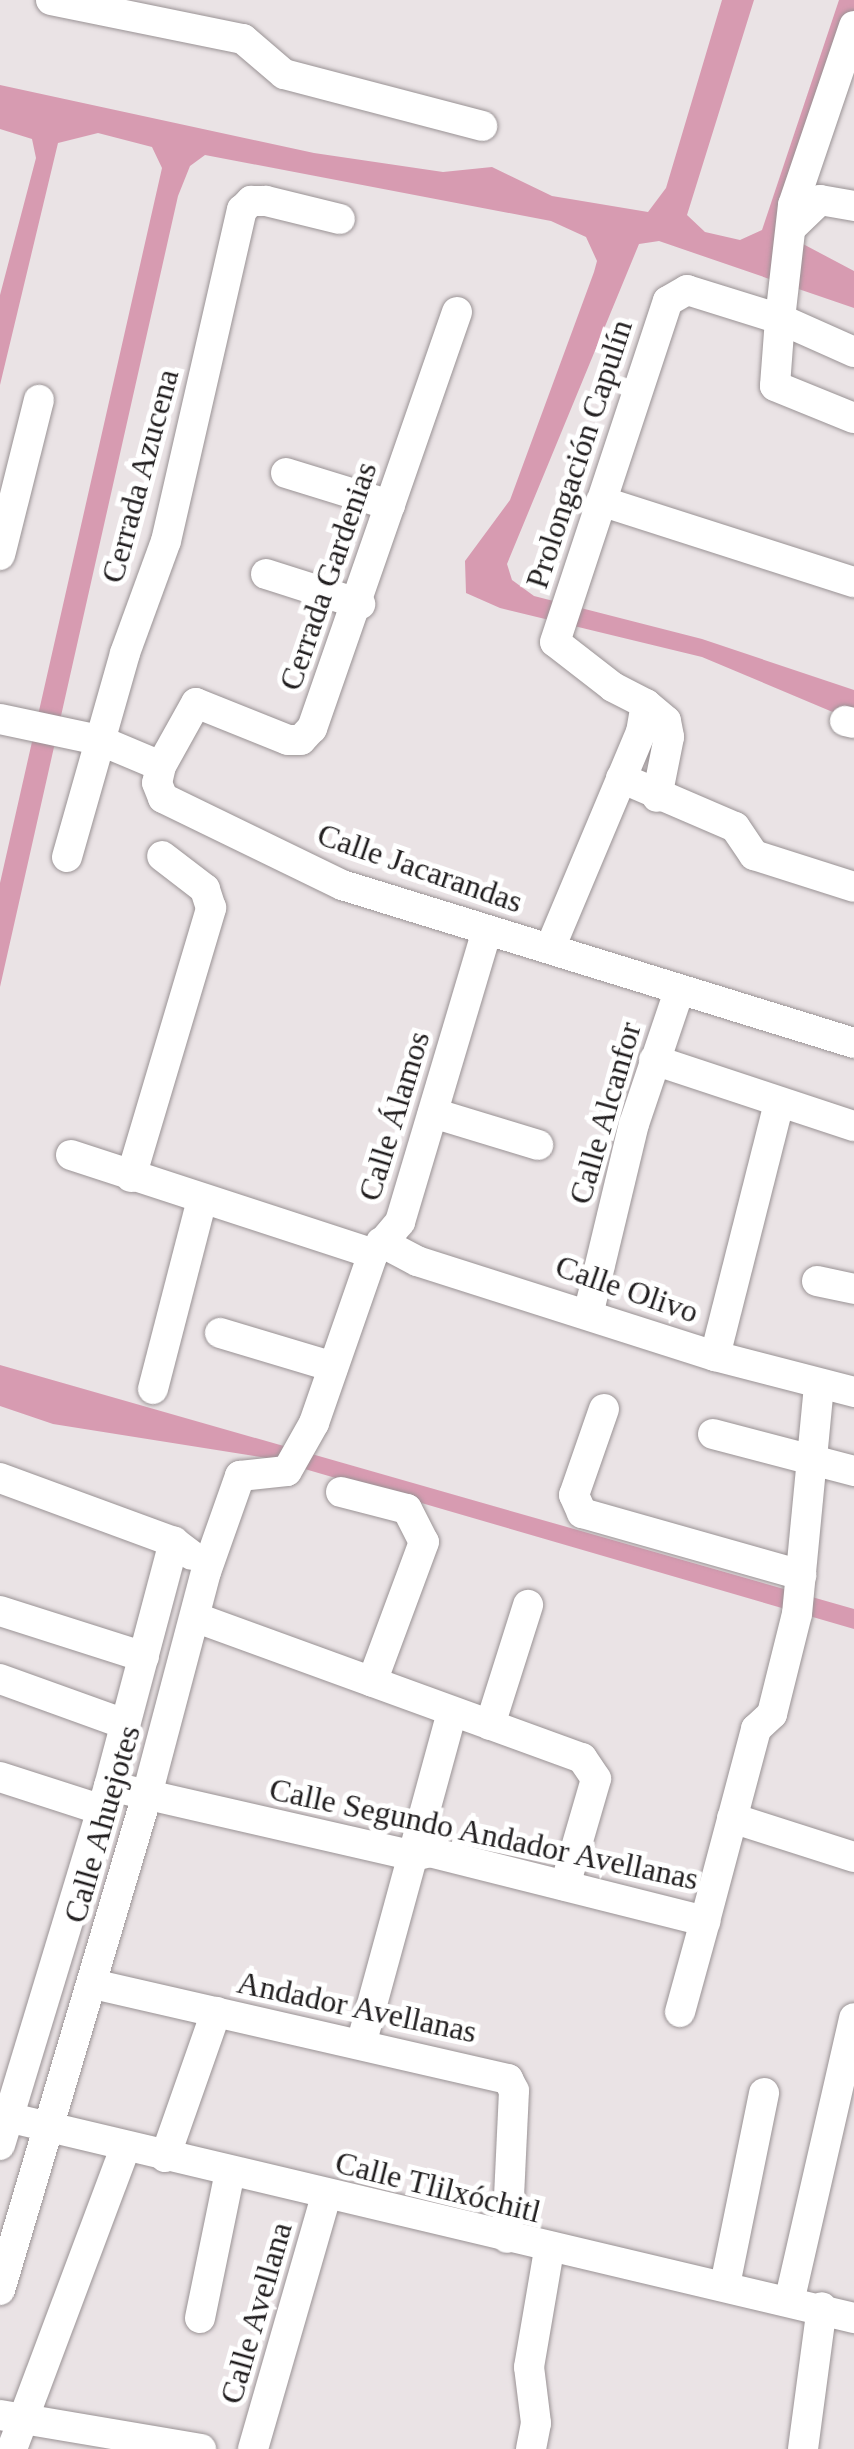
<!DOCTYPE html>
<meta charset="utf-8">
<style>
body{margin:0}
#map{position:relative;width:854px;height:2449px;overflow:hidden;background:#eae3e5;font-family:"Times New Roman",serif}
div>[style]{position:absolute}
.water>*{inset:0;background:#d79bb1}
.roads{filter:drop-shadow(0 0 2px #9a9395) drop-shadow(0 0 2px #9a9395)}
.minor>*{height:30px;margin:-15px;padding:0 15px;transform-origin:15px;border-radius:15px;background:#fff}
span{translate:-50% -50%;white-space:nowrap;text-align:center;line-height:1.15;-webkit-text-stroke:10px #fff;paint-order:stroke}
.street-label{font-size:32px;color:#211e1f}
</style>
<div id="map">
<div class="water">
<i style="clip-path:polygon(722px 0,754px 0,687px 215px,705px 232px,740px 240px,762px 230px,839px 0,854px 0,854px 47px,801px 201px,803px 244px,854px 271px,854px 308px,659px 241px,639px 244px,507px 564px,512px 580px,534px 596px,702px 639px,854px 690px,854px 721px,702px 657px,500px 608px,466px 593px,465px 561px,510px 500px,594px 272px,597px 261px,586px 237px,551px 221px,205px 155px,190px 166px,178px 196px,0 987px,0 883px,162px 168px,152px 147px,98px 133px,58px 143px,0 385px,0 295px,36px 158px,32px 139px,0 129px,0 85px,314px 153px,443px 172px,492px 167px,552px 196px,648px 212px,666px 188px)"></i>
<i style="clip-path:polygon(0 1365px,854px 1609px,854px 1629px,267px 1458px,53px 1424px,0 1406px)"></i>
</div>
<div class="roads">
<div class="minor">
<i style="left:51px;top:0;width:196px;rotate:11.5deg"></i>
<i style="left:243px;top:39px;width:54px;rotate:40.5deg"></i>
<i style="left:284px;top:74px;width:205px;rotate:14.7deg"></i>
<i style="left:854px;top:26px;width:189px;rotate:108.8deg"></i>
<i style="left:793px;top:205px;width:115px;rotate:96.5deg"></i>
<i style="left:780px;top:319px;width:81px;rotate:24deg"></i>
<i style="left:792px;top:227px;width:39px;rotate:-44deg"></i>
<i style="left:820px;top:200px;width:35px;rotate:10deg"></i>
<i style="left:457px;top:312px;width:441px;rotate:109.2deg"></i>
<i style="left:312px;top:728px;width:16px;rotate:133deg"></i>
<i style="left:301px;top:740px;width:13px;rotate:180deg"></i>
<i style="left:288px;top:740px;width:99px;rotate:-158.1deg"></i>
<i style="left:196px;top:703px;width:72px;rotate:119.1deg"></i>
<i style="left:161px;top:766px;width:17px;rotate:103deg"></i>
<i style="left:157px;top:783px;width:16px;rotate:68deg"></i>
<i style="left:163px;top:798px;width:199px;rotate:25.9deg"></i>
<i style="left:342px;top:885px;width:536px;rotate:17.15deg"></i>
<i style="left:286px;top:473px;width:109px;rotate:17.1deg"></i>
<i style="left:601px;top:501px;width:266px;rotate:17.8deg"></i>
<i style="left:0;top:555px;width:160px;rotate:-75.9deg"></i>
<i style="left:266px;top:574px;width:99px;rotate:17.7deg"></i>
<i style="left:646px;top:704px;width:26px;rotate:40deg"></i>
<i style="left:666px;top:721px;width:16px;rotate:79deg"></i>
<i style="left:669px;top:737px;width:61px;rotate:101.3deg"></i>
<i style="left:0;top:719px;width:101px;rotate:12deg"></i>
<i style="left:99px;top:740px;width:67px;rotate:22.8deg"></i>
<i style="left:845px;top:721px;width:9px;rotate:13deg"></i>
<i style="left:621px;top:778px;width:124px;rotate:23.3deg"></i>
<i style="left:735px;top:827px;width:34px;rotate:56deg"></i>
<i style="left:754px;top:855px;width:105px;rotate:17.7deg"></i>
<i style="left:67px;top:857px;width:212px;rotate:-74.1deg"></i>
<i style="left:125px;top:653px;width:119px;rotate:-69.9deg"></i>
<i style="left:166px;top:541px;width:340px;rotate:-77.1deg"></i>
<i style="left:242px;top:210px;width:13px;rotate:-45deg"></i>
<i style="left:251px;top:201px;width:15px"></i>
<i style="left:266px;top:201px;width:76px;rotate:13.7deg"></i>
<i style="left:551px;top:946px;width:232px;rotate:-67.2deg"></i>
<i style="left:641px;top:732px;width:28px;rotate:-80deg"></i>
<i style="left:646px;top:704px;width:37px;rotate:-153deg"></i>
<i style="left:613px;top:687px;width:73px;rotate:-142.2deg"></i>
<i style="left:555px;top:642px;width:359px;rotate:-71.7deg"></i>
<i style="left:668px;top:301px;width:22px;rotate:-30deg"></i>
<i style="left:687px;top:290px;width:97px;rotate:17.3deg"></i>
<i style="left:780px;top:319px;width:67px;rotate:94.3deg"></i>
<i style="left:775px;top:386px;width:85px;rotate:22.1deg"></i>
<i style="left:654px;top:1060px;width:211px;rotate:18.3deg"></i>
<i style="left:433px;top:1113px;width:110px;rotate:16.9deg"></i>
<i style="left:71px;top:1155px;width:318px;rotate:18.1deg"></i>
<i style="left:131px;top:1177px;width:281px;rotate:-73.4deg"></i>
<i style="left:211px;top:908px;width:20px;rotate:-108deg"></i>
<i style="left:205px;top:889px;width:54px;rotate:-142.5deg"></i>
<i style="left:381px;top:1242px;width:41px;rotate:27.8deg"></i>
<i style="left:417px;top:1261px;width:313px;rotate:17.7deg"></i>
<i style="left:715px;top:1356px;width:144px;rotate:14.5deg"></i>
<i style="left:817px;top:1281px;width:38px;rotate:12deg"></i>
<i style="left:589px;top:1311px;width:192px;rotate:-76.5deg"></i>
<i style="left:634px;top:1124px;width:137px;rotate:-71.3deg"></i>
<i style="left:220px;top:1333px;width:118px;rotate:16.7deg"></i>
<i style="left:715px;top:1356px;width:261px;rotate:-75.8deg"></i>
<i style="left:153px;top:1389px;width:192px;rotate:-75.5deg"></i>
<i style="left:604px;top:1409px;width:91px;rotate:109.2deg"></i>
<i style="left:574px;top:1495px;width:20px;rotate:66deg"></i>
<i style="left:582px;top:1513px;width:228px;rotate:15.8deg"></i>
<i style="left:713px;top:1434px;width:146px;rotate:14.7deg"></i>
<i style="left:0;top:1478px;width:185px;rotate:20.2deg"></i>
<i style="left:174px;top:1542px;width:21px;rotate:37deg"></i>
<i style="left:341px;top:1492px;width:68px;rotate:14.4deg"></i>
<i style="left:407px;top:1509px;width:37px;rotate:63deg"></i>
<i style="left:424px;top:1542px;width:149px;rotate:110.4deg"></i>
<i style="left:0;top:1611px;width:151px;rotate:17.7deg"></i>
<i style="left:197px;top:1618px;width:410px;rotate:20deg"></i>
<i style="left:582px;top:1758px;width:25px;rotate:56deg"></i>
<i style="left:596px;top:1779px;width:111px;rotate:106.2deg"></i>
<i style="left:0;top:1679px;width:133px;rotate:19.8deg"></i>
<i style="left:490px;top:1725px;width:126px;rotate:-72.4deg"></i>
<i style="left:0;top:1777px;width:107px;rotate:17.9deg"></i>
<i style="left:109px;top:1786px;width:313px;rotate:12.9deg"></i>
<i style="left:414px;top:1856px;width:16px;rotate:-14deg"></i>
<i style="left:430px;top:1852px;width:284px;rotate:14.1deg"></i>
<i style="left:705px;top:1921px;width:199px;rotate:-75.1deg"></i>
<i style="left:756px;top:1729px;width:22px;rotate:-43deg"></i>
<i style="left:772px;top:1714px;width:103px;rotate:-76deg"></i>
<i style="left:797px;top:1614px;width:231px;rotate:-84.5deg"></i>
<i style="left:732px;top:1818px;width:128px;rotate:17.7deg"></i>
<i style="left:93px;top:1984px;width:426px;rotate:12.9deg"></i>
<i style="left:508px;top:2079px;width:13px;rotate:63deg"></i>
<i style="left:514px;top:2091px;width:147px;rotate:92.7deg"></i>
<i style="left:680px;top:2012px;width:94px;rotate:-74.6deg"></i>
<i style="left:362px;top:2041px;width:341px;rotate:-74.7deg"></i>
<i style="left:7px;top:2117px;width:871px;rotate:13.35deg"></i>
<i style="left:0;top:2145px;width:375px;rotate:-73.1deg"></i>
<i style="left:109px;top:1786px;width:253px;rotate:-75.1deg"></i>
<i style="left:165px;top:2157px;width:154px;rotate:-70.6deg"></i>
<i style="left:725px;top:2285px;width:196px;rotate:-78.5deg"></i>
<i style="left:0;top:2290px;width:516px;rotate:-73.46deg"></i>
<i style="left:147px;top:1795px;width:231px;rotate:-75.2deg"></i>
<i style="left:206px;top:1572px;width:102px;rotate:-70.5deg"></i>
<i style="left:240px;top:1476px;width:47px;rotate:-6.1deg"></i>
<i style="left:287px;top:1471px;width:55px;rotate:-60.6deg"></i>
<i style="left:314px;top:1423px;width:179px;rotate:-70.8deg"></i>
<i style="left:373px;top:1254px;width:42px;rotate:-49.8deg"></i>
<i style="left:400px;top:1222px;width:301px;rotate:-73.4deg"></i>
<i style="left:790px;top:2298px;width:287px;rotate:-77.1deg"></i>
<i style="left:200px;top:2318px;width:149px;rotate:-78.4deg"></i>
<i style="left:0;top:2415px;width:204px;rotate:9.6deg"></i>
<i style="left:12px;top:2449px;width:322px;rotate:-69.4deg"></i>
<i style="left:253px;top:2449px;width:263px;rotate:-73.9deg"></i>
<i style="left:531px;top:2449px;width:26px;rotate:-79deg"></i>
<i style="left:536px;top:2423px;width:56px;rotate:-97.1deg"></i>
<i style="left:529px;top:2367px;width:119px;rotate:-80.3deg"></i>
<i style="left:803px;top:2449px;width:143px;rotate:-82.4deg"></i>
</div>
</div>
<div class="street-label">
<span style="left:579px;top:454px;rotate:-72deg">Prolongación Capulín</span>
<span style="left:140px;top:476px;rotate:-75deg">Cerrada Azucena</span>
<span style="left:328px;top:576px;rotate:-71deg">Cerrada Gardenias</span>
<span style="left:420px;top:868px;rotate:19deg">Calle Jacarandas</span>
<span style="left:605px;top:1113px;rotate:-74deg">Calle Alcanfor</span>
<span style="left:394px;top:1116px;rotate:-73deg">Calle Álamos</span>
<span style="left:627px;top:1289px;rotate:19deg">Calle Olivo</span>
<span style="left:102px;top:1824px;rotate:-74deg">Calle Ahuejotes</span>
<span style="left:484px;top:1834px;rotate:12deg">Calle Segundo Andador Avellanas</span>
<span style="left:357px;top:2007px;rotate:12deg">Andador Avellanas</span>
<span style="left:438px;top:2187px;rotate:14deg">Calle Tlilxóchitl</span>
<span style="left:256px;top:2313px;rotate:-74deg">Calle Avellana</span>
</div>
</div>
